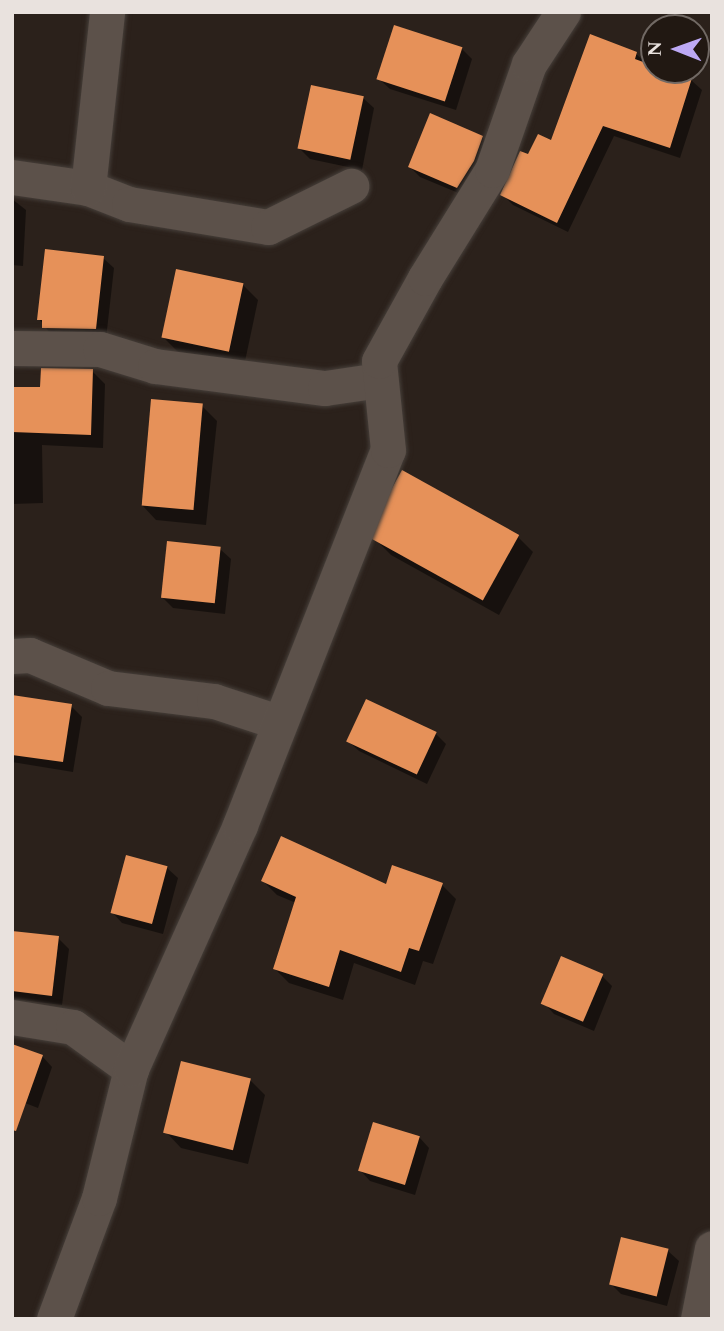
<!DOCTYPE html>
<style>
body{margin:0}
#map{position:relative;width:724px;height:1331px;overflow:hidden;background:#2b211b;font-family:Spectral,serif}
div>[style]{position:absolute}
.shadow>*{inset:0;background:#0007}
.building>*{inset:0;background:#e69159;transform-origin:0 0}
.roads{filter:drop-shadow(0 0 2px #463f3a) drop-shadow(0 0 2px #463f3a)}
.minor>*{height:35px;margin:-17.5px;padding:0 17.5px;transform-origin:17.5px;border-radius:17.5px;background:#5c514a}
span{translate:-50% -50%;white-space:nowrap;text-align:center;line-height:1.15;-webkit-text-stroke:7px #211812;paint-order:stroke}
.frame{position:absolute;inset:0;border:14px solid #e9e2de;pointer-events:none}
.north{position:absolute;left:640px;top:14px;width:70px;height:70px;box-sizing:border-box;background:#211812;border:2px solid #716964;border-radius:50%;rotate:271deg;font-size:19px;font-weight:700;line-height:28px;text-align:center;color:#e9e2de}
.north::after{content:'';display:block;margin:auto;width:24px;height:32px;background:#bda9f5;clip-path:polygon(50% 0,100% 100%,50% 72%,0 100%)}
</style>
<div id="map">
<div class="shadow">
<i style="clip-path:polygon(462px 49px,472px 59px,456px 110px,390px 89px,379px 79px)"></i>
<i style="clip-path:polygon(636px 54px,654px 70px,691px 80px,702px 90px,680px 158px,614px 136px,568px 232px,513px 205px,502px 194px)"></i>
<i style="clip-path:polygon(363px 98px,374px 108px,362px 170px,310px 159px,300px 149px)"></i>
<i style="clip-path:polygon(482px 137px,492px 148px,468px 197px,420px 177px,410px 167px)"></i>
<i style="clip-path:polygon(12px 199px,26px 210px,23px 266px,12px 265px)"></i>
<i style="clip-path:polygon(103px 258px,114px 268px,106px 339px,54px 338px,39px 319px)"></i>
<i style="clip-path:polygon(243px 285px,258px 300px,244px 366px,178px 352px,163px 337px)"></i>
<i style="clip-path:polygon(92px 371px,105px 384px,103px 448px,42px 445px,43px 503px,12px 504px,12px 389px,42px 389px)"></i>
<i style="clip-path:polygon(202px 406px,217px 421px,206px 525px,156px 520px,141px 504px)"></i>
<i style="clip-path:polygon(403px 473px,518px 537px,533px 552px,499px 615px,391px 555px,376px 540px)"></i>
<i style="clip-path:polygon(220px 549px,231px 559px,225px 614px,173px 608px,162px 597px)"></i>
<i style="clip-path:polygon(12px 697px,71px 706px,82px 717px,73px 772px,12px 762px)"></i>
<i style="clip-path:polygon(436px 734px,446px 744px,427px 784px,359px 751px,348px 741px)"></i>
<i style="clip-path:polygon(393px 867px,442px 885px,456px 899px,433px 964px,423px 961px,415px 985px,354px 963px,343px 1000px,289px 983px,275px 969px,296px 903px,277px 895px,263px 881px,387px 886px)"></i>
<i style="clip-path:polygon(167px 868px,178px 878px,163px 934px,122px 923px,112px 912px)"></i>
<i style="clip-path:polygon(12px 933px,58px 938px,69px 949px,62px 1005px,12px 999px)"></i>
<i style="clip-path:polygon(602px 976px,612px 986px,594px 1031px,554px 1014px,544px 1003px)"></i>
<i style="clip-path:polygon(42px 1056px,52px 1067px,38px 1108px,12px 1098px)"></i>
<i style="clip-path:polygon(250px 1080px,265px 1095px,248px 1164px,181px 1148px,166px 1132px)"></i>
<i style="clip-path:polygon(419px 1137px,429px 1148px,415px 1195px,370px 1181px,360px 1170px)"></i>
<i style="clip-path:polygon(668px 1251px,679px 1261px,667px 1306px,621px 1294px,610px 1283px)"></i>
</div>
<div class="building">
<i style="left:394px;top:25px;width:72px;height:57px;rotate:18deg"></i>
<i style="clip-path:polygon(590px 34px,637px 52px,635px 59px,654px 66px,654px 70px,668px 70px,692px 78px,670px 148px,603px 126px,557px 223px,500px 195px,520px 151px,528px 154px,538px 134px,551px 140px)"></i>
<i style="left:311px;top:85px;width:54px;height:65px;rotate:12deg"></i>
<i style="clip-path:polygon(430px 113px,483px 136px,474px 161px,457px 188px,408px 167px)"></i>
<i style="clip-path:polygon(45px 249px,104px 256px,96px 329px,42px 328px,42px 320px,37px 320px)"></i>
<i style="left:176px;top:269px;width:69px;height:70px;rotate:12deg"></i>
<i style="clip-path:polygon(41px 368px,93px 369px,91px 435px,12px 432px,12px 387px,40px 387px)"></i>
<i style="left:151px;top:399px;width:52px;height:107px;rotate:5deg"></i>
<i style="left:402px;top:470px;width:134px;height:75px;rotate:29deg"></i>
<i style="left:167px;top:541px;width:54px;height:57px;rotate:6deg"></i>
<i style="clip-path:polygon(12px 695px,72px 704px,63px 762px,12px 755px)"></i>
<i style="left:366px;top:699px;width:78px;height:47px;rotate:25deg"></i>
<i style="clip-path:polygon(281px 836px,386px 884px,392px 865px,443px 883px,419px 951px,409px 948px,401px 972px,340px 950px,329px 987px,273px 969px,296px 897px,261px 881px)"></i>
<i style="left:126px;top:855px;width:43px;height:60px;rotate:15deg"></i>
<i style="clip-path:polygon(12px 931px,59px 936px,52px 996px,12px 991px)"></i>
<i style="left:561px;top:956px;width:46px;height:52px;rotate:23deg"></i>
<i style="clip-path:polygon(12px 1044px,43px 1055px,16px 1131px,12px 1130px)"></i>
<i style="left:181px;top:1061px;width:72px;height:74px;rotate:14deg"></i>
<i style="left:373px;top:1122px;width:49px;height:51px;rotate:17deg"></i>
<i style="left:621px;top:1237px;width:49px;height:49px;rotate:14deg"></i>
</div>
<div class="roads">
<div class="minor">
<i style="left:12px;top:177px;width:77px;rotate:8.2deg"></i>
<i style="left:88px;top:188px;width:44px;rotate:21.3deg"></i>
<i style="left:129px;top:204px;width:141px;rotate:9.4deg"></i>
<i style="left:268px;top:227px;width:93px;rotate:-26.3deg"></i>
<i style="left:88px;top:188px;width:177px;rotate:-83.8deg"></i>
<i style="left:12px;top:348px;width:88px;rotate:0.7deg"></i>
<i style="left:100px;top:349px;width:58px;rotate:17.2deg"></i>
<i style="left:155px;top:366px;width:171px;rotate:7.4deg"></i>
<i style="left:325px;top:388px;width:56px;rotate:-8.3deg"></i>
<i style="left:12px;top:656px;width:18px;rotate:-3deg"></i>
<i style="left:30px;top:655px;width:85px;rotate:22.9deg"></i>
<i style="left:108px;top:688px;width:107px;rotate:7deg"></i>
<i style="left:214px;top:701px;width:67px;rotate:18.2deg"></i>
<i style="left:12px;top:1017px;width:62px;rotate:9.3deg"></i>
<i style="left:73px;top:1027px;width:72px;rotate:35.9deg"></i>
<i style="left:54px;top:1319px;width:129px;rotate:-69.6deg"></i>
<i style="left:99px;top:1198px;width:133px;rotate:-76.1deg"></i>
<i style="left:131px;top:1069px;width:267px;rotate:-65.9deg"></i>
<i style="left:240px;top:825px;width:403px;rotate:-68.5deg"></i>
<i style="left:388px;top:450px;width:89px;rotate:-95.8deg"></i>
<i style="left:379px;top:361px;width:95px;rotate:-61deg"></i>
<i style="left:425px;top:278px;width:127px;rotate:-58.2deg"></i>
<i style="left:492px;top:170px;width:112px;rotate:-70.8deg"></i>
<i style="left:529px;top:64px;width:62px;rotate:-56.8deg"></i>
<i style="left:698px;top:1319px;width:72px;rotate:-78.8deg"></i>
</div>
</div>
<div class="frame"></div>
<div class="north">N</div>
</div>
